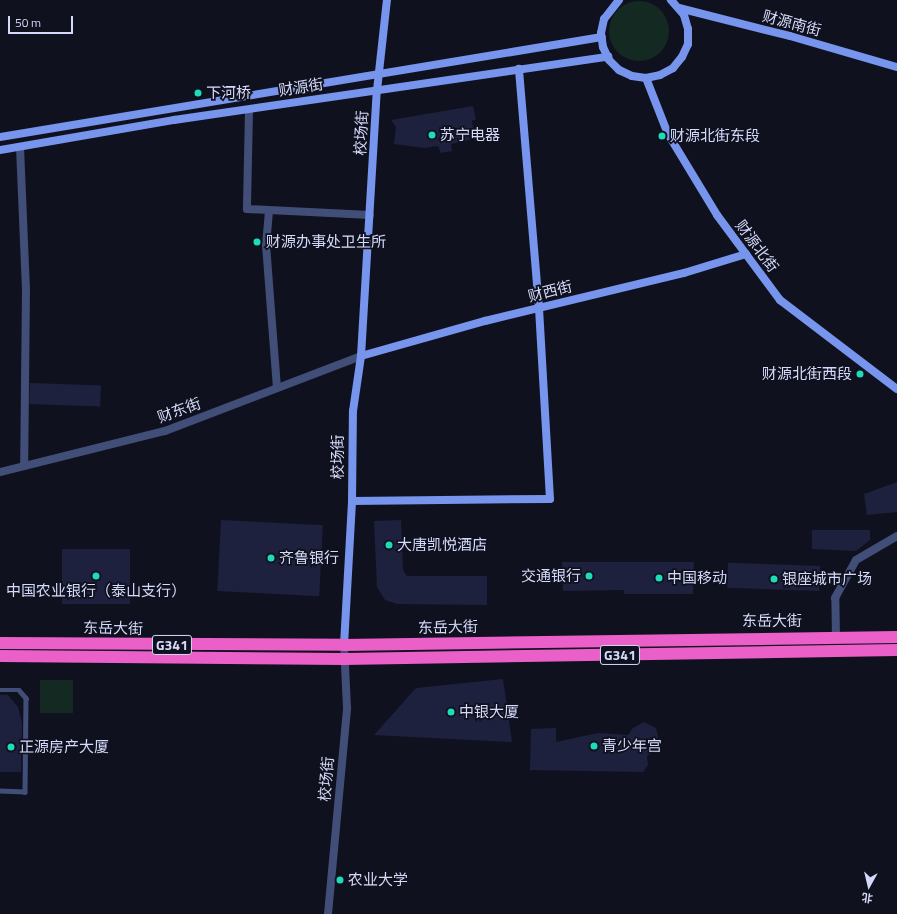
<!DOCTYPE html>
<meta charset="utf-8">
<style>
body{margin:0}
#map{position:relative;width:897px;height:914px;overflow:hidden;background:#10111f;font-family:"Titillium Web","Noto Sans SC",sans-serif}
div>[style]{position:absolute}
.green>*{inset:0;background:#142922;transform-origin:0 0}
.round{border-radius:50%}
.building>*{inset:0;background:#1e213e;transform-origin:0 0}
.lane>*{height:4.5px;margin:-2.25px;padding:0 2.25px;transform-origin:2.25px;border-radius:2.25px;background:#414e78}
.street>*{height:8px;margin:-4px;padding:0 4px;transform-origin:4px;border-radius:4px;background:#414e78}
.secondary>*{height:8px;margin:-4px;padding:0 4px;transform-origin:4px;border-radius:4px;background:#7795ed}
.highway>*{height:12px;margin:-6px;padding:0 6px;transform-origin:6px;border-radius:6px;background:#ea5fc8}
.dots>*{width:11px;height:11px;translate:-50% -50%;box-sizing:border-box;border:2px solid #10111f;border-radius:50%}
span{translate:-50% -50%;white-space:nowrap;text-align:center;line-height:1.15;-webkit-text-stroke:3.5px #10111f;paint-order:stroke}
.shield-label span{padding:1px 3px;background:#10111f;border:1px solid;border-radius:3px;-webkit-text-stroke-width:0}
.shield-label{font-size:14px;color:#d4daf9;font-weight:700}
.street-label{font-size:15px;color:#d4daf9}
.poi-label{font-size:15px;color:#d4daf9}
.left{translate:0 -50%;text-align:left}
.right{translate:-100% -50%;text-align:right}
.north{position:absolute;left:849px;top:866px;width:40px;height:40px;-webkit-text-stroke:3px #10111f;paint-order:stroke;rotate:188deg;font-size:11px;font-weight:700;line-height:16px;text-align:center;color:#d4daf9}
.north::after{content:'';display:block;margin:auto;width:14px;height:18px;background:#d4daf9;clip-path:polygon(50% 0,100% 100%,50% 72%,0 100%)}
.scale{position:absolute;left:8px;top:16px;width:65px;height:18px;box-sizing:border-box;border:2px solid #d4daf9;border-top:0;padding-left:5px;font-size:12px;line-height:14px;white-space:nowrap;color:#d4daf9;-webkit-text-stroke:3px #10111f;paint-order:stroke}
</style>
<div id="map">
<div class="green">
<i class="round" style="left:609px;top:1px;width:60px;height:60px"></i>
<i style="left:40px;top:680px;width:33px;height:33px"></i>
</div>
<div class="building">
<i style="clip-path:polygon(473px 106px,476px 120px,472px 120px,473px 128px,468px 129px,470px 140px,451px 144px,452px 151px,441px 153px,438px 146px,425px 148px,394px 144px,396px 127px,391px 120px)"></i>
<i style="left:30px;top:383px;width:71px;height:21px;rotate:2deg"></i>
<i style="clip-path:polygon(897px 482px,897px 512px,867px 515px,864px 494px)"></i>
<i style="left:221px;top:520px;width:102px;height:71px;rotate:3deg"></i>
<i style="clip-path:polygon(401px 520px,403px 570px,407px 576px,487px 576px,487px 605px,397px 604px,385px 600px,377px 587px,374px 521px)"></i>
<i style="clip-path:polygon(812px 530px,870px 530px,870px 540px,856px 551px,812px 549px)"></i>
<i style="left:62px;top:549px;width:68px;height:55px"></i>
<i style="clip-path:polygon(562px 562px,694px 562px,693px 594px,624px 594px,624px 590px,563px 591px)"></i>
<i style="left:820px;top:566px;width:25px;height:92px;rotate:92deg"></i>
<i style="clip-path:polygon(503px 679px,512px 742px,374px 735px,416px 688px)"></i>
<i style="clip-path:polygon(0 695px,8px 695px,18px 707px,22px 723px,21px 772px,0 772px)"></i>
<i style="clip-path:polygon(644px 722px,656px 728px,659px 740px,656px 750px,647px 756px,648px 765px,643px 772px,530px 770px,531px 729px,556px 728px,556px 742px,598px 733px,628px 735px,633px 728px)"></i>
</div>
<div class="lane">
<i style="left:0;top:690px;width:19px"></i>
<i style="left:19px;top:690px;width:11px;rotate:49deg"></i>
<i style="left:26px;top:698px;width:94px;rotate:90.6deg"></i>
<i style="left:25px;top:792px;width:25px;rotate:-178deg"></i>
</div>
<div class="street">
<i style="left:249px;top:110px;width:99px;rotate:91.2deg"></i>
<i style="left:247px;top:209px;width:123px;rotate:2.8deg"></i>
<i style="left:20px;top:147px;width:142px;rotate:87.6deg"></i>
<i style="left:26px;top:289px;width:177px;rotate:90.6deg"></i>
<i style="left:269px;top:211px;width:34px;rotate:95deg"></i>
<i style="left:266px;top:245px;width:143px;rotate:85.6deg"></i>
<i style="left:0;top:472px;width:170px;rotate:-14deg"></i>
<i style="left:165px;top:431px;width:210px;rotate:-20.9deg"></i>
<i style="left:836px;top:637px;width:39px;rotate:-91deg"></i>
<i style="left:835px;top:598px;width:43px;rotate:-61.1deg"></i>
<i style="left:856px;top:560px;width:48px;rotate:-30.3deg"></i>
<i style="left:328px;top:914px;width:207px;rotate:-84.7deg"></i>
<i style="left:347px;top:708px;width:63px;rotate:-92.7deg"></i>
</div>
<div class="secondary">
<i style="left:619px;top:0;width:24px;rotate:128deg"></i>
<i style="left:604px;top:19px;width:14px;rotate:102deg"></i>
<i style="left:601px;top:33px;width:14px;rotate:82deg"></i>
<i style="left:603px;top:47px;width:14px;rotate:65deg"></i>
<i style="left:609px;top:60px;width:14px;rotate:45deg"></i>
<i style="left:619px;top:70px;width:14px;rotate:25deg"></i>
<i style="left:632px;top:76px;width:14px;rotate:8deg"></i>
<i style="left:646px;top:78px;width:14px;rotate:-12deg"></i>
<i style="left:660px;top:75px;width:15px;rotate:-28deg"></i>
<i style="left:673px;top:68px;width:14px;rotate:-51deg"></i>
<i style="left:682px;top:57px;width:14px;rotate:-65deg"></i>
<i style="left:688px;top:44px;width:15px;rotate:-90deg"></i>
<i style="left:688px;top:29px;width:15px;rotate:-106deg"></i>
<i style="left:684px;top:15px;width:20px;rotate:-131deg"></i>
<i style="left:679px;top:8px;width:114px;rotate:14.2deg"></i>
<i style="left:790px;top:36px;width:111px;rotate:16.2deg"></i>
<i style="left:646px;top:78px;width:60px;rotate:68.6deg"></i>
<i style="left:668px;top:134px;width:95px;rotate:58.8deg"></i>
<i style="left:717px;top:215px;width:106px;rotate:53.5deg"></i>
<i style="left:780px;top:300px;width:147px;rotate:37.3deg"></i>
<i style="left:0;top:137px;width:610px;rotate:-9.43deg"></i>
<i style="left:0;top:150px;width:177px;rotate:-9.8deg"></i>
<i style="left:174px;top:120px;width:439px;rotate:-8.3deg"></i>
<i style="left:361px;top:356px;width:129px;rotate:-15.8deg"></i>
<i style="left:485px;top:321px;width:205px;rotate:-13.6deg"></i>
<i style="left:684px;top:273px;width:65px;rotate:-17deg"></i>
<i style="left:352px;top:501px;width:198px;rotate:-0.6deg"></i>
<i style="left:550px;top:499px;width:191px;rotate:-93.3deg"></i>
<i style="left:539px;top:308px;width:240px;rotate:-94.8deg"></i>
<i style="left:344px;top:645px;width:144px;rotate:-86.8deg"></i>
<i style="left:352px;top:501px;width:90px;rotate:-89.4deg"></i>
<i style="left:353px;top:411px;width:56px;rotate:-81.7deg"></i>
<i style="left:361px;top:356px;width:266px;rotate:-86.6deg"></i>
<i style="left:377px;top:90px;width:91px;rotate:-83.7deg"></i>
</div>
<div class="highway">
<i style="left:0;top:643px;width:344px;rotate:0.3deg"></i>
<i style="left:344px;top:645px;width:553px;rotate:-0.83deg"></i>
<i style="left:0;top:656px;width:344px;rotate:0.5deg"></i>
<i style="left:344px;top:659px;width:553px;rotate:-0.93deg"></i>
</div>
<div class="dots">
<i style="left:198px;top:93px;background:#1ddcb9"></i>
<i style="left:432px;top:135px;background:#1ddcb9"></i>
<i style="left:662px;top:136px;background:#1ddcb9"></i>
<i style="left:257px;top:242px;background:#1ddcb9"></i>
<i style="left:860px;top:374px;background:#1ddcb9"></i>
<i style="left:389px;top:545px;background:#1ddcb9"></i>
<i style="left:271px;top:558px;background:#1ddcb9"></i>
<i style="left:96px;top:576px;background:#1ddcb9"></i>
<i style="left:589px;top:576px;background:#1ddcb9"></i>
<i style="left:659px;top:578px;background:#1ddcb9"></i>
<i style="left:774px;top:579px;background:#1ddcb9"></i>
<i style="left:451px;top:712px;background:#1ddcb9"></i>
<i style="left:594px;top:746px;background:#1ddcb9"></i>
<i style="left:11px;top:747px;background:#1ddcb9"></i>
<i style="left:340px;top:880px;background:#1ddcb9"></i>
</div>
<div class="shield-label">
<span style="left:172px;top:645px">G341</span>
<span style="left:620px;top:655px">G341</span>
</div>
<div class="street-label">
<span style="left:792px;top:23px;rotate:15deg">财源南街</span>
<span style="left:301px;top:87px;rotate:-9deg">财源街</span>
<span style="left:361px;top:133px;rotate:-87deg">校场街</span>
<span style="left:757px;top:246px;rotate:53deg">财源北街</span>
<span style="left:550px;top:291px;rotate:-14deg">财西街</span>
<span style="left:179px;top:410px;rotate:-20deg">财东街</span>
<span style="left:338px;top:457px;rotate:-90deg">校场街</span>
<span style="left:772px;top:621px">东岳大街</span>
<span style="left:448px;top:627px;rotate:-1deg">东岳大街</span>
<span style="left:113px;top:628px;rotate:1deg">东岳大街</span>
<span style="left:326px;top:779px;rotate:-85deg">校场街</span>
</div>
<div class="poi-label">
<span class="left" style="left:206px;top:93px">下河桥</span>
<span class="left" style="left:440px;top:135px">苏宁电器</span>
<span class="left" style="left:670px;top:136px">财源北街东段</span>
<span class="left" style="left:266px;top:242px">财源办事处卫生所</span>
<span class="right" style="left:852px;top:374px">财源北街西段</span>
<span class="left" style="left:397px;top:545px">大唐凯悦酒店</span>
<span class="left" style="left:279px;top:558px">齐鲁银行</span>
<span class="right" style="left:581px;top:576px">交通银行</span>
<span class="left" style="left:667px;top:578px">中国移动</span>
<span class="left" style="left:782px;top:579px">银座城市广场</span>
<span style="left:96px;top:591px">中国农业银行（泰山支行）</span>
<span class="left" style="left:459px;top:712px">中银大厦</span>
<span class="left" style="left:602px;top:746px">青少年宫</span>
<span class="left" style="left:19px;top:747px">正源房产大厦</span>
<span class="left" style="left:348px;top:880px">农业大学</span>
</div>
<div class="north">北</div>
<div class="scale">50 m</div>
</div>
